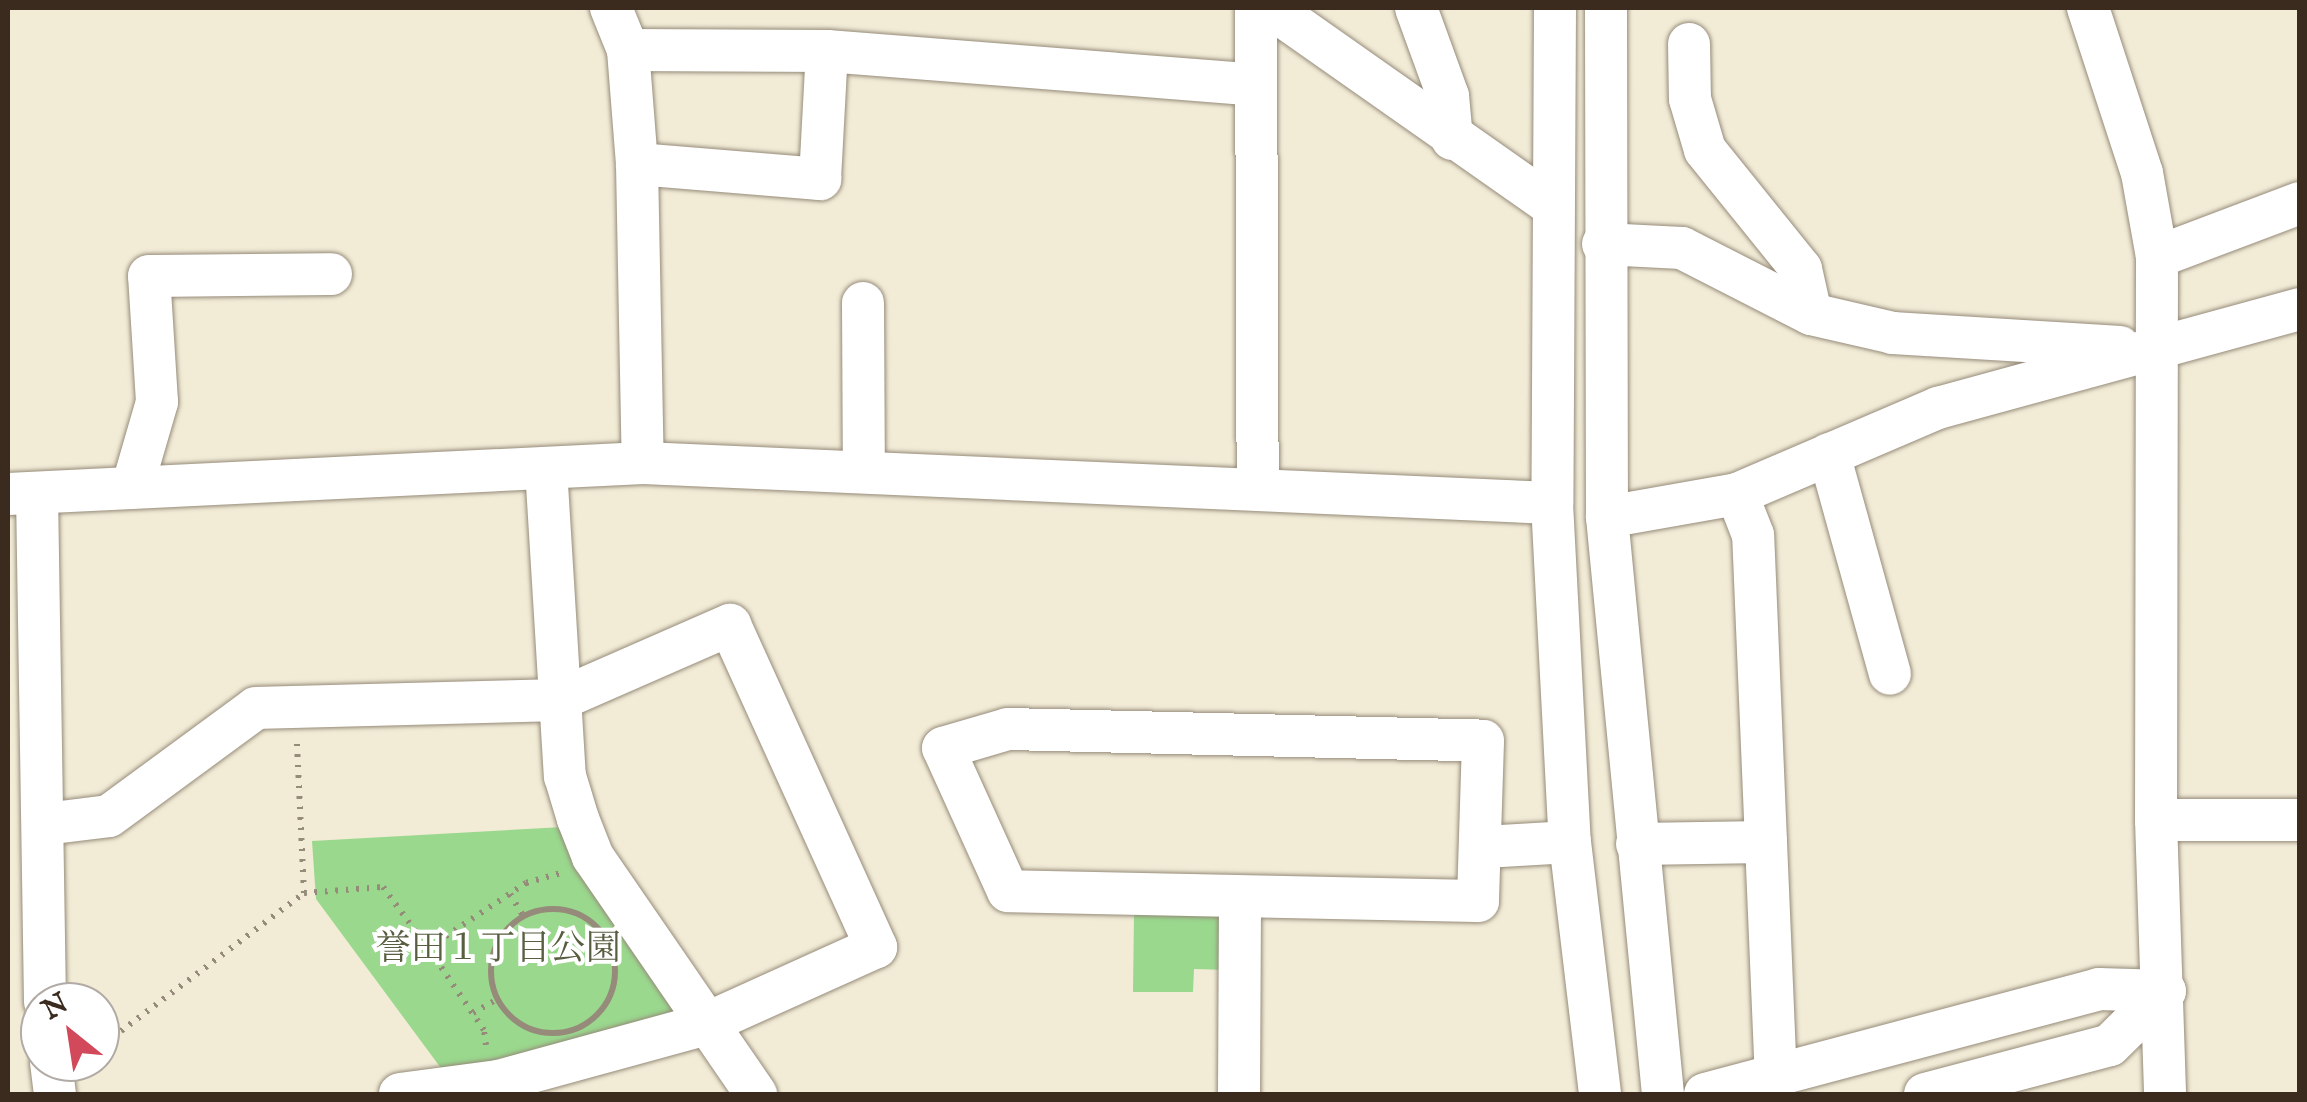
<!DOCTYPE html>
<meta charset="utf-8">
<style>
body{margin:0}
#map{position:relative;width:2307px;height:1102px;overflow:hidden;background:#f2ecd7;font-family:"IM FELL English","Noto Serif JP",serif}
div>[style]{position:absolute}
.green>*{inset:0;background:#9ad88e}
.path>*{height:6px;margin-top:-3px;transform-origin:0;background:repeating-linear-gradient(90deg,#968b7a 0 2.5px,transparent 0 10.5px)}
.path>.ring{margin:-3px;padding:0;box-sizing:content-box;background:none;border:6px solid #968b7a;border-radius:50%}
.roads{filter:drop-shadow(0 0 2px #968b7a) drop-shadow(0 0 2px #968b7a)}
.minor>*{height:42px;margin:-21px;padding:0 21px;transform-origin:21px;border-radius:21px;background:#fff}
span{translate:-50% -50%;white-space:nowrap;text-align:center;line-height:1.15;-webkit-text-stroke:8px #fff;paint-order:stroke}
.park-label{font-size:35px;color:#585e40}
.frame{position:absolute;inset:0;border:10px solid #3b2a1e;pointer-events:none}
.north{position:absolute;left:20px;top:982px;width:100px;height:100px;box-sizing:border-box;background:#fff;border:2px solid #b1aaa5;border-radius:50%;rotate:330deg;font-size:28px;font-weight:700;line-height:40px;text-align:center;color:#3b2a1e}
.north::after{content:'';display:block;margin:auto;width:35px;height:45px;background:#d1495b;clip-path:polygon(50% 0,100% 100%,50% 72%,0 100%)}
</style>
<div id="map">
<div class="green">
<i style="clip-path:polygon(563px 827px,676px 1014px,446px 1075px,316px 899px,312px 841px)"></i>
<i style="clip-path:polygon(1134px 913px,1229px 913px,1229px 970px,1194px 969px,1193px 992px,1133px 992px)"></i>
</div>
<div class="path">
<i style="left:304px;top:893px;width:79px;rotate:-4.3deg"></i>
<i style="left:383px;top:887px;width:76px;rotate:53.6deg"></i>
<i style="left:510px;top:894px;width:26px;rotate:59deg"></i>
<i class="ring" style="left:491px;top:909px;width:118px;height:118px"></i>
<i style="left:473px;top:1013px;width:28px;rotate:-30deg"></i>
<i style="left:100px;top:1032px;width:21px;rotate:-3deg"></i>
<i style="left:121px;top:1031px;width:229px;rotate:-37deg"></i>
<i style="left:304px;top:893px;width:150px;rotate:-92.7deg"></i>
<i style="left:486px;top:1045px;width:15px;rotate:-98deg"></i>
<i style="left:484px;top:1030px;width:99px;rotate:-124.3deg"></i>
<i style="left:428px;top:948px;width:118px;rotate:-33.6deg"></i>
<i style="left:526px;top:883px;width:35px;rotate:-16deg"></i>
</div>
<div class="roads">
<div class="minor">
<i style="left:611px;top:8px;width:45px;rotate:68deg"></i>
<i style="left:628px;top:50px;width:114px;rotate:85.5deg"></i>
<i style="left:637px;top:164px;width:299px;rotate:88.9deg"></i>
<i style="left:1256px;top:8px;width:481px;rotate:89.8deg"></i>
<i style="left:1271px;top:8px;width:342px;rotate:35.1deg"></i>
<i style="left:1416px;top:8px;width:94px;rotate:70deg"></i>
<i style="left:1448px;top:96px;width:43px;rotate:84.7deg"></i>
<i style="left:1555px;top:8px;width:495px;rotate:90.3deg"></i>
<i style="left:1552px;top:503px;width:339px;rotate:87deg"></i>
<i style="left:1570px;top:842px;width:254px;rotate:83.2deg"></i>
<i style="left:1606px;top:8px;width:509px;rotate:89.89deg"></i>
<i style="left:1607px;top:517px;width:580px;rotate:84.46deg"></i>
<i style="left:2088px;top:8px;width:174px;rotate:71.9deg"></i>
<i style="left:2142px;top:173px;width:85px;rotate:79.9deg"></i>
<i style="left:2157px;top:257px;width:563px;rotate:90.1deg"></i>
<i style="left:2156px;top:820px;width:274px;rotate:88.1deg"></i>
<i style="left:1689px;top:44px;width:55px;rotate:89deg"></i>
<i style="left:1690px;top:99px;width:53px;rotate:73.6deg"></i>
<i style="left:1705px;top:150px;width:153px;rotate:51.1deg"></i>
<i style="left:1801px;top:269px;width:46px;rotate:77.5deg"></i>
<i style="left:628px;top:50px;width:199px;rotate:0.3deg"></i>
<i style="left:827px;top:51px;width:430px;rotate:4.5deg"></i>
<i style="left:637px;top:164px;width:184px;rotate:4.7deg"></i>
<i style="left:820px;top:179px;width:128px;rotate:-86.9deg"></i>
<i style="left:1603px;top:244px;width:79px;rotate:2.9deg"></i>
<i style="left:1682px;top:248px;width:145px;rotate:27.1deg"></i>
<i style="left:1811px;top:314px;width:84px;rotate:13deg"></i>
<i style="left:1893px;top:333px;width:227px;rotate:3.5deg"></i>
<i style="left:2157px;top:257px;width:153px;rotate:-20.7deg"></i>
<i style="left:863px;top:303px;width:167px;rotate:89.7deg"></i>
<i style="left:1829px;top:454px;width:228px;rotate:74.5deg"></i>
<i style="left:546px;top:468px;width:309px;rotate:86.5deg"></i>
<i style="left:565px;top:776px;width:45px;rotate:73.2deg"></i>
<i style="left:578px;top:819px;width:41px;rotate:68.5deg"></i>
<i style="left:593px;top:857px;width:288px;rotate:55.5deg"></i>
<i style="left:132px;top:488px;width:90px;rotate:-73.8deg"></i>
<i style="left:157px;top:402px;width:126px;rotate:-93.6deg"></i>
<i style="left:149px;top:276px;width:182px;rotate:-0.6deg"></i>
<i style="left:37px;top:493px;width:509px;rotate:89.1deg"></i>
<i style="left:8px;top:494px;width:636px;rotate:-2.79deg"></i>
<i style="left:643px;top:463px;width:910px;rotate:2.52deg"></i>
<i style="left:1607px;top:517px;width:132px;rotate:-10deg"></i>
<i style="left:1737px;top:494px;width:219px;rotate:-23.2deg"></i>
<i style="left:1938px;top:408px;width:375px;rotate:-15.3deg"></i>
<i style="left:1008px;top:729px;width:475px;rotate:1.4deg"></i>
<i style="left:1483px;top:741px;width:160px;rotate:91.8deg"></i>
<i style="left:1478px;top:901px;width:470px;rotate:-178.8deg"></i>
<i style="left:1008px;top:891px;width:157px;rotate:-114.4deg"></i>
<i style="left:943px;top:748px;width:68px;rotate:-16.3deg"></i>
<i style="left:2156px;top:820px;width:144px"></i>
<i style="left:45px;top:824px;width:64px;rotate:-7.1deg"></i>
<i style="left:109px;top:816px;width:182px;rotate:-36.3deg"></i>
<i style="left:256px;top:708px;width:302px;rotate:-1.5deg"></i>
<i style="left:558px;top:700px;width:188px;rotate:-23.6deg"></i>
<i style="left:730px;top:625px;width:354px;rotate:65.6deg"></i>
<i style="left:876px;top:947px;width:190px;rotate:155.7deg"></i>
<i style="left:703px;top:1025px;width:213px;rotate:164.7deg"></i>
<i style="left:498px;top:1081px;width:99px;rotate:172.4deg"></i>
<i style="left:1766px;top:842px;width:235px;rotate:87.6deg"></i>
<i style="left:1637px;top:844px;width:129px;rotate:-0.9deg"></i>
<i style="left:1766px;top:842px;width:307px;rotate:-92.4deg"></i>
<i style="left:1753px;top:535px;width:44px;rotate:-111.3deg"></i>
<i style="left:1484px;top:847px;width:86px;rotate:-3.3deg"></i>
<i style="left:51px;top:1062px;width:32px;rotate:83deg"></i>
<i style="left:1239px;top:1094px;width:193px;rotate:-89.7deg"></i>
<i style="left:1705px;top:1094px;width:408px;rotate:-14.9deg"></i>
<i style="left:2099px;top:989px;width:66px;rotate:1.7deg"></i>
<i style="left:1925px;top:1094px;width:191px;rotate:-14.8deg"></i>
<i style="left:2110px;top:1045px;width:77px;rotate:-44.5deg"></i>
</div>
</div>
<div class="park-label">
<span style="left:498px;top:950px">誉田１丁目公園</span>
</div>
<div class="frame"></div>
<div class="north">N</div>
</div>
